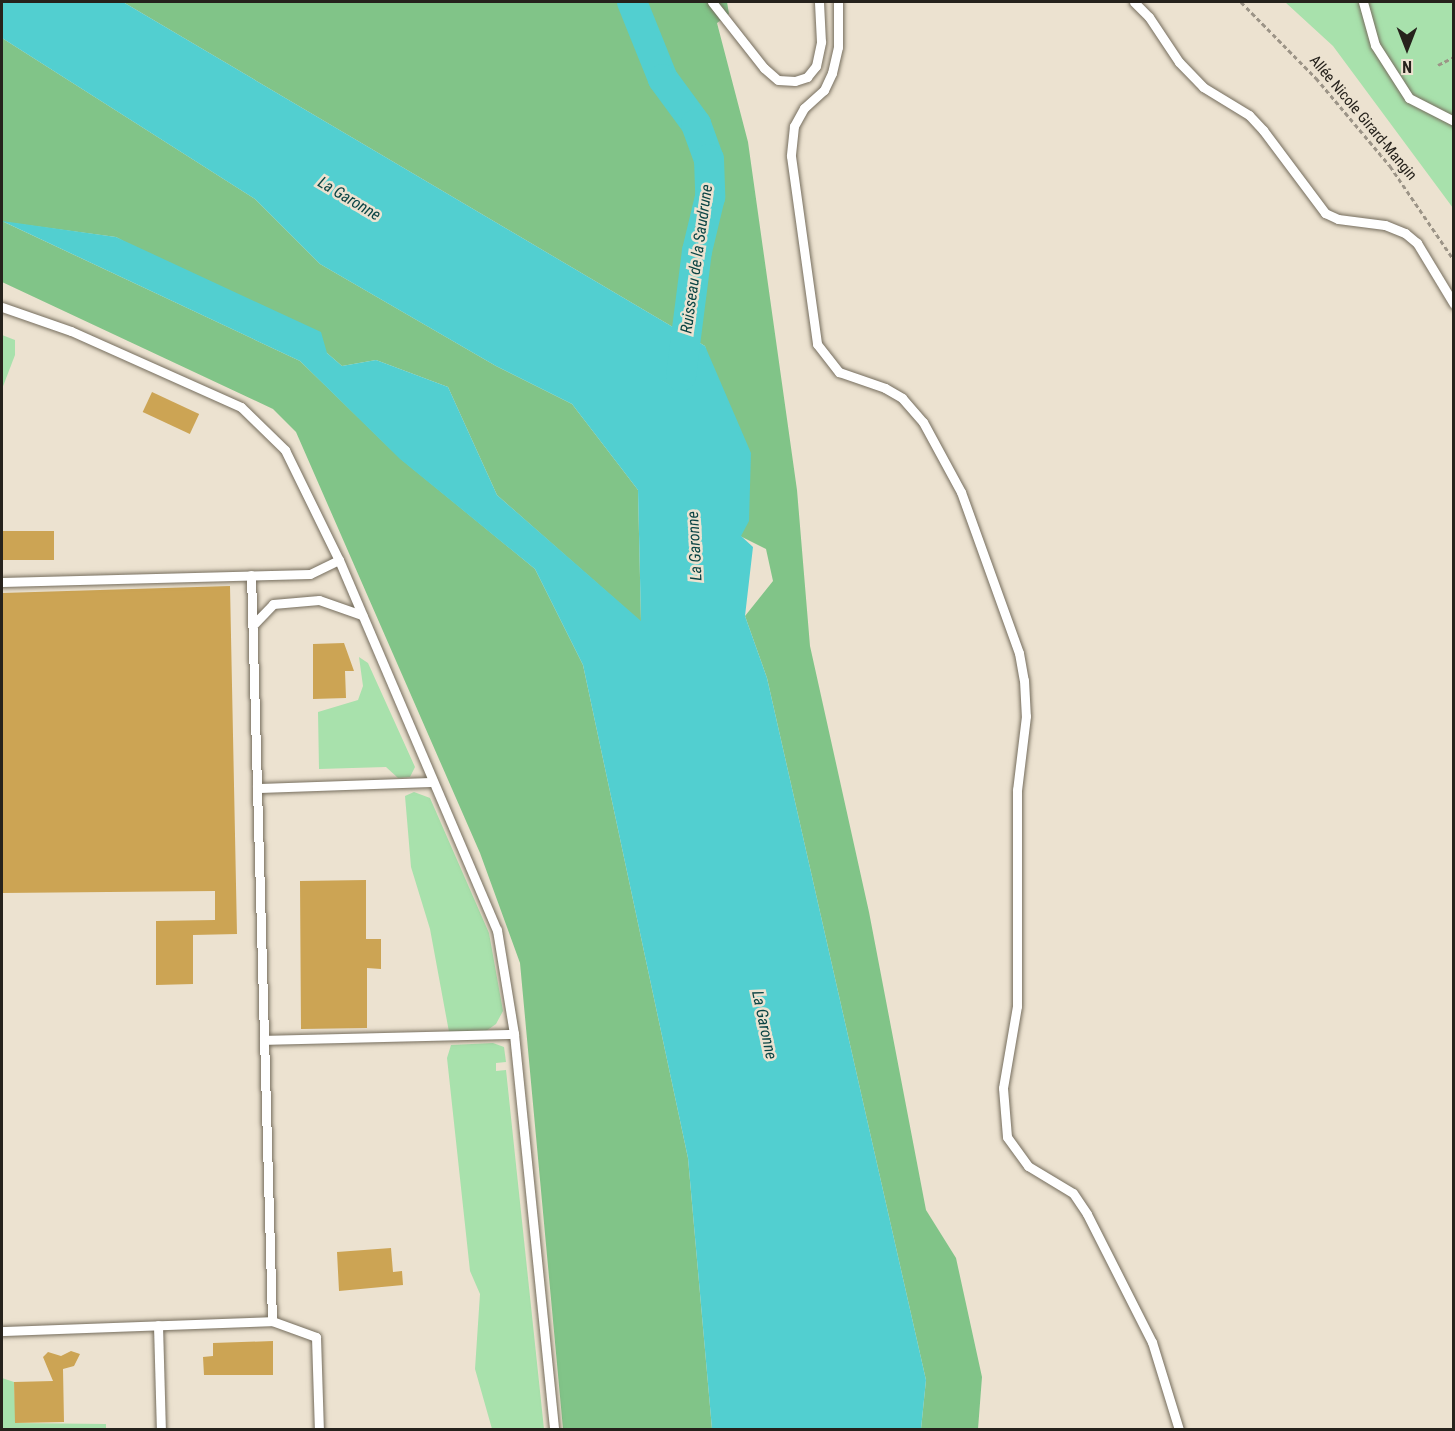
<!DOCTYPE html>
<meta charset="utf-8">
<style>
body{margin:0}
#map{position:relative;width:1455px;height:1431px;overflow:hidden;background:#ece2d0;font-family:"Roboto Condensed",sans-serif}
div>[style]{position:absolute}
.green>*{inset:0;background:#a8e1ac}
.forest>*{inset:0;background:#81c488}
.water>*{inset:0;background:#52cfd0}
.river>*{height:30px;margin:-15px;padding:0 15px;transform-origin:15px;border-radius:15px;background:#52cfd0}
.building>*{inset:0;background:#cca454;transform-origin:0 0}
.path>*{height:3px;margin-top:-1.5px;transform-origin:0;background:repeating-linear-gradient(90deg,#9c9487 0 4.5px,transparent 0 7.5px)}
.roads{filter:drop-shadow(0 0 2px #756d5d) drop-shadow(0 0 2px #756d5d)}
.lane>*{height:9px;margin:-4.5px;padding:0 4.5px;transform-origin:4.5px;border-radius:4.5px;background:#fff}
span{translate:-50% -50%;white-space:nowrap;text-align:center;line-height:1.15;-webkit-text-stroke:5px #ece2d0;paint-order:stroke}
.street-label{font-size:15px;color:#26221c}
.water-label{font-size:16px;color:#0a4444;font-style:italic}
.frame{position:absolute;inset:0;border:3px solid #26221c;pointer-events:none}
.north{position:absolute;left:1377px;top:18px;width:60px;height:60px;-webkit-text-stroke:4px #ece2d0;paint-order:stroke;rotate:180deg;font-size:16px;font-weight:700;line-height:24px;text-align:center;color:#26221c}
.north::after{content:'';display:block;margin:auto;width:21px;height:27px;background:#26221c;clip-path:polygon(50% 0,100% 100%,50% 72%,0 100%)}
</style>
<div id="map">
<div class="green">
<i style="clip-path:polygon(1285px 2px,1453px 2px,1453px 208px,1333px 46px)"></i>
<i style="clip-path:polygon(2px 335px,15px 340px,15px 355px,2px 389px)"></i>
<i style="clip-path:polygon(359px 657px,368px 663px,415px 767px,410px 777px,398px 778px,386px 767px,319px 769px,318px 712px,358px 700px,363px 686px)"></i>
<i style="clip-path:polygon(414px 792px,430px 798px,489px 933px,503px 1011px,496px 1024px,486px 1031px,449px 1032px,430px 929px,411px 867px,405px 796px)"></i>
<i style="clip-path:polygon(493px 1043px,504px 1047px,506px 1062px,496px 1063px,496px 1071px,506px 1070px,544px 1429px,492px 1429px,475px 1369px,480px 1294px,470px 1271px,447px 1058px,451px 1045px)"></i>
<i style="clip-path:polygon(2px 1378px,14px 1382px,16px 1423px,106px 1424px,106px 1429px,2px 1429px)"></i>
</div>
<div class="forest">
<i style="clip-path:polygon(123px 2px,727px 2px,729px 14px,717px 23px,748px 142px,797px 490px,810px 646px,869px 912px,926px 1210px,956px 1258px,982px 1377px,978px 1429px,921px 1429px,926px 1380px,767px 678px,745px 616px,773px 581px,766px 549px,740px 536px,705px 346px)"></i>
<i style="clip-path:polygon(2px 38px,255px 199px,320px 264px,496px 366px,572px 404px,638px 490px,641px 622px,497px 495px,448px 387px,376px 360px,342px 366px,327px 353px,116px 237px,4px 222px,300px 361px,401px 459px,535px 569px,583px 665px,688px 1158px,712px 1429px,563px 1429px,520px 963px,480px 853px,296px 432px,273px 409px,2px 282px)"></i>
</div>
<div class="water">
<i style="clip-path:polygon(2px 2px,123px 2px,705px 346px,751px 453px,749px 521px,741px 536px,753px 547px,745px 616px,767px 678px,926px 1380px,921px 1429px,712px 1429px,688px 1158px,583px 665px,535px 569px,400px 459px,300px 361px,2px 221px,116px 237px,321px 332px,327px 353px,342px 366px,376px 360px,448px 387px,497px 495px,641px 621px,638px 490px,572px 404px,496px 366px,320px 264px,255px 199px,2px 38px)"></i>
</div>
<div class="river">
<i style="left:632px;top:2px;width:83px;rotate:68.1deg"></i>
<i style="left:663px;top:79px;width:56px;rotate:53.7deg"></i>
<i style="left:696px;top:124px;width:37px;rotate:70deg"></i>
<i style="left:709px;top:159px;width:38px;rotate:88deg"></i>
<i style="left:710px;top:197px;width:56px;rotate:103.5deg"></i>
<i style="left:697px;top:251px;width:126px;rotate:97.3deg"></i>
</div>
<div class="building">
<i style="left:152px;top:392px;width:52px;height:22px;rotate:25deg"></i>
<i style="left:2px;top:531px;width:52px;height:29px"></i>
<i style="clip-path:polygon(230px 586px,237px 934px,193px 935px,193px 984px,156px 985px,156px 921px,215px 920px,215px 891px,2px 893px,2px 593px)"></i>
<i style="clip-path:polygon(344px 643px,354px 671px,345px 671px,346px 698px,313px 699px,313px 644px)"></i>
<i style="clip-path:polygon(366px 880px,366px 939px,381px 939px,381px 969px,367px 968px,367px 1028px,301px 1029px,300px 881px)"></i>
<i style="clip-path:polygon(391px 1248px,393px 1272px,402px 1271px,403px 1285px,339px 1291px,337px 1252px)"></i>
<i style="clip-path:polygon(273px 1341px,273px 1375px,204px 1375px,203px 1357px,213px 1356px,213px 1343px)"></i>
<i style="clip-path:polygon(71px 1351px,80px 1354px,74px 1366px,63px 1369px,64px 1422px,15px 1423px,14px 1382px,53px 1381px,43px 1357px,48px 1352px,61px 1356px)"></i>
</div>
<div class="path">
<i style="left:1241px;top:2px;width:107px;rotate:45.4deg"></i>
<i style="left:1316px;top:78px;width:115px;rotate:49.9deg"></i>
<i style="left:1390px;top:166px;width:114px;rotate:55.8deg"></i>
<i style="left:1438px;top:65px;width:18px;rotate:-27deg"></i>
</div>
<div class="roads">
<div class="lane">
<i style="left:712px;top:2px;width:84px;rotate:51.8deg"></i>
<i style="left:764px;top:68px;width:18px;rotate:41deg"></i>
<i style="left:778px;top:80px;width:17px;rotate:3deg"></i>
<i style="left:795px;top:81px;width:13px;rotate:-18deg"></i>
<i style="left:807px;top:77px;width:14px;rotate:-51deg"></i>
<i style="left:816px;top:66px;width:25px;rotate:-78deg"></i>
<i style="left:821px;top:42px;width:40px;rotate:-92.9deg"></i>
<i style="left:838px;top:2px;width:45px;rotate:90deg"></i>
<i style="left:838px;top:47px;width:27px;rotate:103deg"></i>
<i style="left:832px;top:73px;width:19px;rotate:115deg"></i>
<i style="left:824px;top:90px;width:27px;rotate:138deg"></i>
<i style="left:804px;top:108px;width:21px;rotate:119deg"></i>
<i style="left:794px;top:126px;width:30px;rotate:96deg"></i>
<i style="left:791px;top:156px;width:190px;rotate:82.1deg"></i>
<i style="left:817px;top:344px;width:36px;rotate:52deg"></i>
<i style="left:839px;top:372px;width:49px;rotate:19.2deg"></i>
<i style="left:885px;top:388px;width:20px;rotate:30deg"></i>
<i style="left:902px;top:398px;width:32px;rotate:49deg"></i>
<i style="left:923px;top:422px;width:80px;rotate:61.5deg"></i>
<i style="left:961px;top:492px;width:171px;rotate:70.2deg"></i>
<i style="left:1019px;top:653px;width:27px;rotate:80deg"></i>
<i style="left:1024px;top:680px;width:36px;rotate:87deg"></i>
<i style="left:1026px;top:716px;width:75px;rotate:96.9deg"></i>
<i style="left:1017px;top:790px;width:216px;rotate:90deg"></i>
<i style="left:1017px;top:1006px;width:83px;rotate:99.7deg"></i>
<i style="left:1003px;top:1088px;width:49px;rotate:85.3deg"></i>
<i style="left:1007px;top:1137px;width:36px;rotate:54deg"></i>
<i style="left:1028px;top:1166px;width:52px;rotate:31deg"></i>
<i style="left:1073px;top:1193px;width:25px;rotate:56deg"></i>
<i style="left:1087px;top:1214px;width:144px;rotate:63.1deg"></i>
<i style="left:1152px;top:1342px;width:92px;rotate:72.9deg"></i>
<i style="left:1134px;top:2px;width:21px;rotate:45deg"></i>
<i style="left:1149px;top:17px;width:54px;rotate:56.3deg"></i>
<i style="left:1179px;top:62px;width:35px;rotate:46deg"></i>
<i style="left:1203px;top:87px;width:54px;rotate:31.3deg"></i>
<i style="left:1249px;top:115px;width:21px;rotate:47deg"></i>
<i style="left:1263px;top:130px;width:104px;rotate:53.2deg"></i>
<i style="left:1325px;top:213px;width:14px;rotate:25deg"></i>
<i style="left:1338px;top:219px;width:47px;rotate:7.3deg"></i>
<i style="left:1385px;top:225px;width:22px;rotate:22deg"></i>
<i style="left:1405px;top:233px;width:16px;rotate:40deg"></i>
<i style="left:1417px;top:243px;width:71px;rotate:58.8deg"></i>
<i style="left:1363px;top:2px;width:45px;rotate:74.4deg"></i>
<i style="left:1375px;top:45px;width:63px;rotate:57.3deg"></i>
<i style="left:1409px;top:98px;width:51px;rotate:27.1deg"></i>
<i style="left:2px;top:307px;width:73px;rotate:19.2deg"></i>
<i style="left:71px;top:331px;width:186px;rotate:24.1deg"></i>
<i style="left:241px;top:407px;width:62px;rotate:44.3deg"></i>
<i style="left:285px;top:450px;width:123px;rotate:63.9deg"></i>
<i style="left:339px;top:560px;width:402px;rotate:66.9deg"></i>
<i style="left:497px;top:930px;width:105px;rotate:80.7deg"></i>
<i style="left:514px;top:1034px;width:398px;rotate:84.2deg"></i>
<i style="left:2px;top:582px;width:308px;rotate:-1.5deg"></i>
<i style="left:310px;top:574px;width:32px;rotate:-26deg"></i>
<i style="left:253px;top:625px;width:29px;rotate:-46deg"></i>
<i style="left:273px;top:604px;width:46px;rotate:-5deg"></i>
<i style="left:319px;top:600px;width:46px;rotate:19.2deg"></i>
<i style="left:257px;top:788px;width:176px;rotate:-2deg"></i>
<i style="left:264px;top:1040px;width:250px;rotate:-1.4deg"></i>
<i style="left:272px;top:1321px;width:47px;rotate:20deg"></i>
<i style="left:316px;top:1337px;width:93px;rotate:88.2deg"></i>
<i style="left:158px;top:1325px;width:105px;rotate:88.4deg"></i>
<i style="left:2px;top:1331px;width:270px;rotate:-2.1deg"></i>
<i style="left:272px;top:1321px;width:746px;rotate:-91.61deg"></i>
</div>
</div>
<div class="street-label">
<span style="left:1363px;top:118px;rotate:50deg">Allée Nicole Girard-Mangin</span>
</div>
<div class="water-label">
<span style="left:349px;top:199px;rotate:31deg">La Garonne</span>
<span style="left:697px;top:259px;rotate:-82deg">Ruisseau de la Saudrune</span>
<span style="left:695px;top:546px;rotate:-93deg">La Garonne</span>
<span style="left:764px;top:1025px;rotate:78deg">La Garonne</span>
</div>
<div class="frame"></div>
<div class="north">N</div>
</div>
